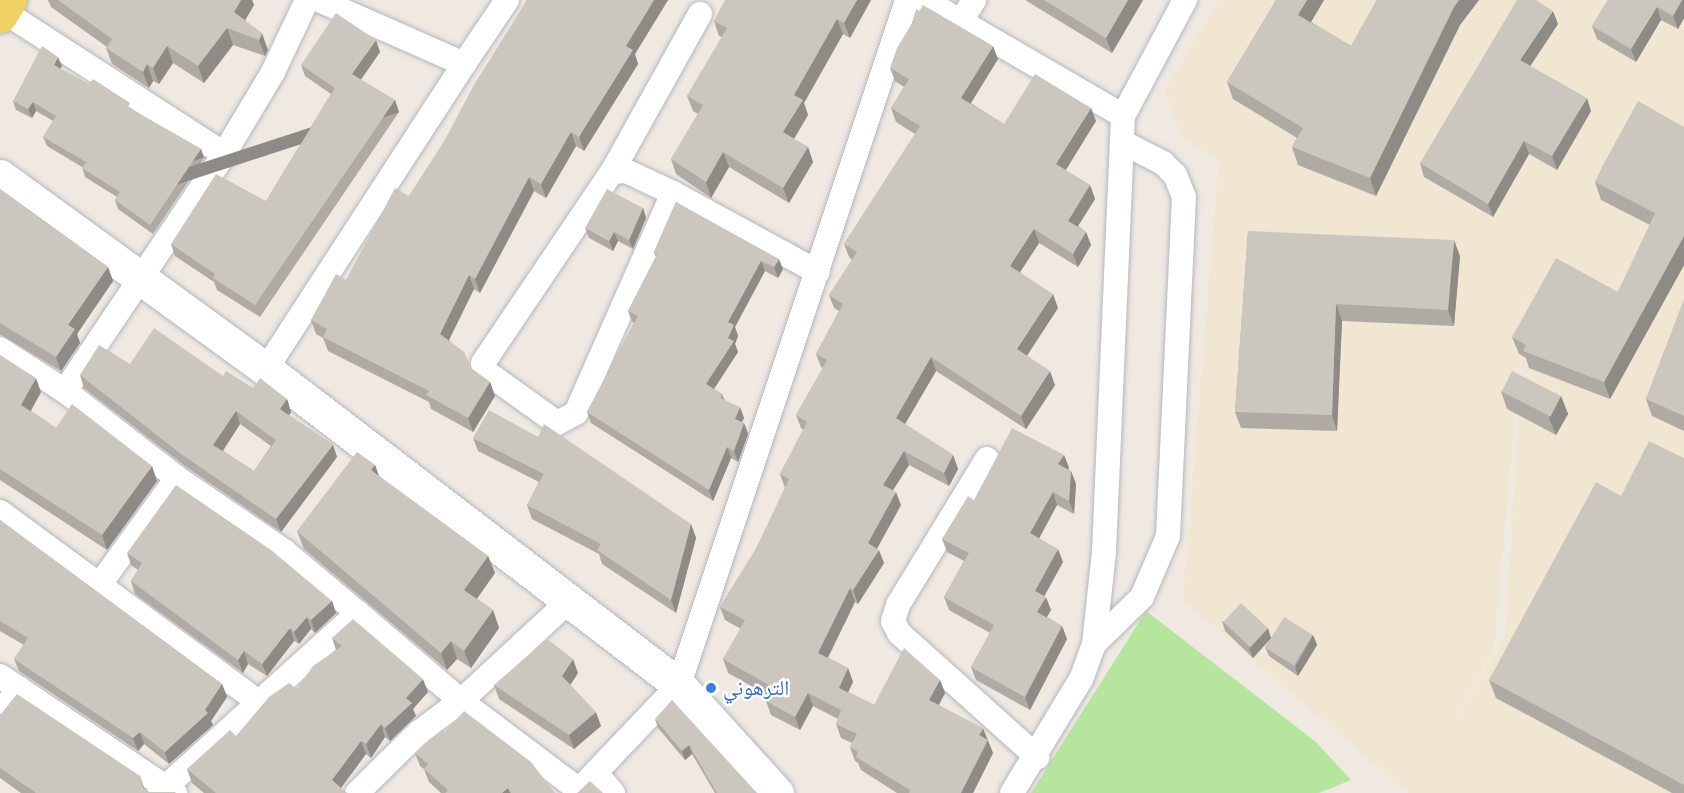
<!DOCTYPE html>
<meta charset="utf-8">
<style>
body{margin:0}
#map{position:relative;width:1684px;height:793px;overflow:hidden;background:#efe9e1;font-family:Jost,"Noto Naskh Arabic",sans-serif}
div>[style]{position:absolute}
.education>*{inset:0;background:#f0e6d1}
.green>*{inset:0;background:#b6e59e}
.roads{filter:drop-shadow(0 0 2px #b4b7c1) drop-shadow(0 0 2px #b4b7c1)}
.street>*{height:24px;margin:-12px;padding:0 12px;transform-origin:12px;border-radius:12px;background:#fff}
.secondary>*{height:33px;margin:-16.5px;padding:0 16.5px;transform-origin:16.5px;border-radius:16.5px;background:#fff}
.primary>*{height:33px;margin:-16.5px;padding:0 16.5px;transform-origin:16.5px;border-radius:16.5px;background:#f2d163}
.wall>*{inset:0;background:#afaba4}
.shaded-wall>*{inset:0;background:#8e8b86;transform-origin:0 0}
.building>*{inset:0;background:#cbc7bf;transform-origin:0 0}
.dots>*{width:16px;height:16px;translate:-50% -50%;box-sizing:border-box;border:3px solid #fff;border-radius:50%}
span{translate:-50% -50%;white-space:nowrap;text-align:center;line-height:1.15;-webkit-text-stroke:4.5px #fff;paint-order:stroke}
.shop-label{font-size:21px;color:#366cbe}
.left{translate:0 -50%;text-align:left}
</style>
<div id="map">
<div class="education">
<i style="clip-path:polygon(evenodd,1219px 0,1599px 0,1630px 18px,1662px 28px,1677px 6px,1684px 10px,1684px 793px,1408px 793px,1183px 600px,1219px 160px,1181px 137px,1165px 90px,1219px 0,1528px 271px,1505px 636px,1438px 750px,1494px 648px,1528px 271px)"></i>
</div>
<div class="green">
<i style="clip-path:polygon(1146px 611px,1316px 742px,1351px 780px,1319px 793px,1031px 793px)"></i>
</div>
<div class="roads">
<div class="street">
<i style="left:924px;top:0;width:230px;rotate:30.2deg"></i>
<i style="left:1123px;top:116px;width:436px;rotate:92.5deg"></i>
<i style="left:1104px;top:552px;width:93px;rotate:96.2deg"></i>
<i style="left:1094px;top:644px;width:37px;rotate:110deg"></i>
<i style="left:1081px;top:679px;width:133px;rotate:121.2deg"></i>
<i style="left:3px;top:11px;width:263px;rotate:32.9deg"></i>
<i style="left:961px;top:21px;width:25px;rotate:-58deg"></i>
<i style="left:464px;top:64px;width:77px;rotate:-56.1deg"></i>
<i style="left:1123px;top:116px;width:132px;rotate:-61.9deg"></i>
<i style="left:612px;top:172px;width:181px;rotate:-60.9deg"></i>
<i style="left:673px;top:193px;width:240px;rotate:113.8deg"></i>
<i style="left:576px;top:413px;width:21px;rotate:152deg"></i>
<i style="left:557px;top:423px;width:87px;rotate:-144.3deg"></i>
<i style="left:486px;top:372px;width:9px;rotate:-108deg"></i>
<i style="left:483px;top:363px;width:230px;rotate:-56deg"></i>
<i style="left:612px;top:172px;width:14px;rotate:-4deg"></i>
<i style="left:626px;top:171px;width:52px;rotate:25.1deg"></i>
<i style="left:673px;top:193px;width:165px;rotate:28.6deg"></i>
<i style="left:0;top:349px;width:77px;rotate:32.9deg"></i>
<i style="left:65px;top:391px;width:142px;rotate:37.8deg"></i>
<i style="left:177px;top:478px;width:130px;rotate:34.3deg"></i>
<i style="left:284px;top:551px;width:97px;rotate:40deg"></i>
<i style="left:358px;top:613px;width:268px;rotate:137.9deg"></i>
<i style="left:266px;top:369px;width:364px;rotate:-57deg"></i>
<i style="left:464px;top:64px;width:158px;rotate:-156.2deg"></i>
<i style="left:65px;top:391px;width:285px;rotate:-56.1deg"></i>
<i style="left:224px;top:154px;width:96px;rotate:-59.1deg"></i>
<i style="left:273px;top:72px;width:80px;rotate:-64.7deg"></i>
<i style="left:987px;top:459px;width:171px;rotate:121.4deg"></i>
<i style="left:898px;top:605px;width:17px;rotate:107deg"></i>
<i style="left:893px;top:621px;width:13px;rotate:63deg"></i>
<i style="left:899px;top:633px;width:186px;rotate:41.9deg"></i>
<i style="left:0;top:512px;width:324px;rotate:36.3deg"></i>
<i style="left:100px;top:584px;width:131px;rotate:-54deg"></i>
<i style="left:358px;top:613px;width:135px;rotate:40.5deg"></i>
<i style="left:461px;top:701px;width:148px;rotate:37deg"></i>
<i style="left:1094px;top:644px;width:67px;rotate:-44.4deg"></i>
<i style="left:1142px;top:597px;width:66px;rotate:-66.9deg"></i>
<i style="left:1168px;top:536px;width:339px;rotate:-87.3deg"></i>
<i style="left:1184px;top:197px;width:24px;rotate:-112deg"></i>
<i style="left:1175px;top:175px;width:17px;rotate:-135deg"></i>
<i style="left:1163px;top:163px;width:46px;rotate:-152.9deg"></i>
<i style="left:0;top:676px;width:211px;rotate:33.8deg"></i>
<i style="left:0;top:715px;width:33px;rotate:-55deg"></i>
<i style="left:597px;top:774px;width:25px;rotate:50deg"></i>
<i style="left:357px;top:793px;width:86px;rotate:-44.5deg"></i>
<i style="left:418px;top:733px;width:54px;rotate:-36.7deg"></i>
<i style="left:461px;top:701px;width:146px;rotate:-42.8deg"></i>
<i style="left:576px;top:793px;width:149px;rotate:-46.4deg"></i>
<i style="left:679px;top:685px;width:722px;rotate:-71.59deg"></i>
</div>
<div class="secondary">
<i style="left:0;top:176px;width:329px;rotate:36deg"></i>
<i style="left:266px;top:369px;width:520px;rotate:37.42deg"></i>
<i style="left:679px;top:685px;width:146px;rotate:47.8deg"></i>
</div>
<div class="primary">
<i style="left:0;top:16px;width:19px;rotate:-58deg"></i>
</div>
</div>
<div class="wall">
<i style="clip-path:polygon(48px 0,252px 0,254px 5px,245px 20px,268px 50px,265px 56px,233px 45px,204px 83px,173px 63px,159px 84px,153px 81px,149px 88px,112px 64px,106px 48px,107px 47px,51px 7px)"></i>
<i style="clip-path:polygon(527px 0,668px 0,635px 54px,638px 64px,584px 151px,576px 146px,546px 198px,534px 191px,480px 293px,474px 289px,449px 340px,472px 369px,490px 382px,495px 396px,473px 432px,431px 409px,429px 402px,328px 351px,323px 338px,316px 334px,311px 320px,346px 280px,409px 196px,442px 145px)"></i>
<i style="clip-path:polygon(871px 0,850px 38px,843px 34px,804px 103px,808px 115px,794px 139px,808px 147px,813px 162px,789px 203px,729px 167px,711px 198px,676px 174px,671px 159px,698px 114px,693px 111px,687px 96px,722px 37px,719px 36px,714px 21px)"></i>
<i style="clip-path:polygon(1025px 0,1143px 0,1112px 53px)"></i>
<i style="clip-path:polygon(1276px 0,1324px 0,1311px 22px,1351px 46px,1377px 0,1479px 0,1460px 25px,1376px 196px,1298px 165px,1292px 147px,1297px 138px,1233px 99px,1227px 82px)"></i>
<i style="clip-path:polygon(1608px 0,1684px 0,1684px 18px,1678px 29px,1661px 20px,1636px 62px,1597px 39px,1592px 26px)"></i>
<i style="clip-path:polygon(1558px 24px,1530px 66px,1591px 111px,1557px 170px,1529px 154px,1493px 217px,1424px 177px,1420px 163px)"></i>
<i style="clip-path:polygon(380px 52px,361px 80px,395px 100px,399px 112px,260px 317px,217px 290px,214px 282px,175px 256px,171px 244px,266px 201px,331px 94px,305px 76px,301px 65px)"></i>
<i style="clip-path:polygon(998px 59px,971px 103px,1004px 124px,1096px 121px,1065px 170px,1090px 185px,1095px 199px,1078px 226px,1086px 232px,1091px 245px,1078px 267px,1039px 243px,1020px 272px,1058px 308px,1027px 356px,1055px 385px,1026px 429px,936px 371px,905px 424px,953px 455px,958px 469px,949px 486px,909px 465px,893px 490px,901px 505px,877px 548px,884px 563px,858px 604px,855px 602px,828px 658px,848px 668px,853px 682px,848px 692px,874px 705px,940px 680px,945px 693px,939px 705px,987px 739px,993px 753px,973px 793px,897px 793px,861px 770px,858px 763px,855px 761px,850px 747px,852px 743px,841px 738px,836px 724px,838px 719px,813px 706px,800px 730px,771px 715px,766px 701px,769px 696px,728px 673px,723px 659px,741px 629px,725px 620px,720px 607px,756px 549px,785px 488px,780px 474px,803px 430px,801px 428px,796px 415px,823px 368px,821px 367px,816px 354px,839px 311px,834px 308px,829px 295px,852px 260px,849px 257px,844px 244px,915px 134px,896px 122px,891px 108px,904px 87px,895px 81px,890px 68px)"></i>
<i style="clip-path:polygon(62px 66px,60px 69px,201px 149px,204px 158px,153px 234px,118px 209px,115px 200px,117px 197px,85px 177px,82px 167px,47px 146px,43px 137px,53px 121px,36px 111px,32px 118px,16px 110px,13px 101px)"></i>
<i style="clip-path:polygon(1684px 127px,1684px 265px,1610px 399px,1529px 368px,1526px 358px,1519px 354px,1512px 337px,1618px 292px,1650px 225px,1601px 200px,1595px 182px)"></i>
<i style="clip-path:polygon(0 189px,108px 267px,113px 281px,77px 334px,80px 343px,61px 371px,1px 335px,0 335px)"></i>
<i style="clip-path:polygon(676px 202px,783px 269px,778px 278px,765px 271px,735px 327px,738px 336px,735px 344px,738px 352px,714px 389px,722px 394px,725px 400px,744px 418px,742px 422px,744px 423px,748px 434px,738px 462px,731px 458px,713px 501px,591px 423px,587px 412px,634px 323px,632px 322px,628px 311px,656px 257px,654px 252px)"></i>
<i style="clip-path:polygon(643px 208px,646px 218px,633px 249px,618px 241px,613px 251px,589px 238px,585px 228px)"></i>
<i style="clip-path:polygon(1248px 231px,1460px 256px,1454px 326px,1342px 321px,1337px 431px,1241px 428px,1235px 412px)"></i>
<i style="clip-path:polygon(1684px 300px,1684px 431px,1652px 416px,1646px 399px)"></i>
<i style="clip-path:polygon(0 355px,41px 392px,31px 411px,56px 428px,157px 481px,107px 550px,0 480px)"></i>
<i style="clip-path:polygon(evenodd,130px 364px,223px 376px,253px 388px,287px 399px,291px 412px,289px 415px,333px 445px,337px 457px,281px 532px,185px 466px,84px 388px,80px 375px,130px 364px,240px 424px,271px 446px,254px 471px,223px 451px,240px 424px)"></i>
<i style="clip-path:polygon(1501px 391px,1561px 396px,1568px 414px,1556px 435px,1507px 409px)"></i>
<i style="clip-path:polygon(473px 438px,691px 524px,696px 538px,676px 613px,602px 564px,599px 554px,532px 519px,527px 505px,539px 482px,478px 451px)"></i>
<i style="clip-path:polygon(1064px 455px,1069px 468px,1068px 469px,1071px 471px,1076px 484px,1074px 514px,1057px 505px,1039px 538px,1063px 562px,1044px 596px,1051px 610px,1047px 617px,1062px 626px,1067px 639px,1030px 710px,976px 680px,971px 667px,990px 633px,949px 610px,944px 597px,964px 561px,947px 552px,942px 539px,974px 500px)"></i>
<i style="clip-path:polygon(1684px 458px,1684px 793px,1672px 793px,1496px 698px,1489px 680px,1621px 496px)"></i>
<i style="clip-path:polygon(375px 465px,379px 476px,488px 556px,495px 573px,477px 599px,493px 610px,499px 628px,471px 668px,457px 659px,447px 670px,304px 549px,297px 531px)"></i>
<i style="clip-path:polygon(0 520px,222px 684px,227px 697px,211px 721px,213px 725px,169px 764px,144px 744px,138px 751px,19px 671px,14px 659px,24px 645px,0 631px)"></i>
<i style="clip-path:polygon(127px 553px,332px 601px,336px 613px,315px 633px,311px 629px,299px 644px,294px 641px,267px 676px,248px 664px,243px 673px,135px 594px,131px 581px,138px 570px,131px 565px)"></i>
<i style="clip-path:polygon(1222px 621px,1271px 637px,1313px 635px,1317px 645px,1298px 676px,1269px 656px,1265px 647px,1270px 639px,1253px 658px,1225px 631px)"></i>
<i style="clip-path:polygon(332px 638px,428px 692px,413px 709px,416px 716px,390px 741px,385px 737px,371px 758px,366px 754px,341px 788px,347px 793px,204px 793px,192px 783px,187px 769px,236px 736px,297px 689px,336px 650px)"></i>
<i style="clip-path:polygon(578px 673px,570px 685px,601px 726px,574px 749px,499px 699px,494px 685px)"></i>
<i style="clip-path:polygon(0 714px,140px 776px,145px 790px,149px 792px,176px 793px,21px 793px,0 778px)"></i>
<i style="clip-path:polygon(655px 719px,757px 793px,715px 793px,692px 754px,685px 760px,658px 728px)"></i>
<i style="clip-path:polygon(445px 732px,555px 793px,441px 793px,429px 782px,424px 769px,420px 766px,415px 753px)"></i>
</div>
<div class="shaded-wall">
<i style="clip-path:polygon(241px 0,252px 0,254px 5px,240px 29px,234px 12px)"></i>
<i style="clip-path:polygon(654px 0,668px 0,635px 54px,638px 64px,584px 151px,579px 137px,626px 46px)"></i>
<i style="clip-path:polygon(857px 0,871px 0,850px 38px,844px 23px)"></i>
<i style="clip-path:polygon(1128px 0,1143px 0,1112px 53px,1106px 38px)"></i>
<i style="clip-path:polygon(1307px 0,1324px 0,1305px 32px,1298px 15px)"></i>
<i style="clip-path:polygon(1459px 0,1479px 0,1460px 25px,1376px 196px,1370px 178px,1454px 7px)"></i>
<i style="clip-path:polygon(1682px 0,1684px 0,1684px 18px,1678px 29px,1673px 16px)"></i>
<i style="clip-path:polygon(1657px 7px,1661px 20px,1636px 62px,1631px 49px)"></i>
<i style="clip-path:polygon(1553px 11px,1558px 24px,1525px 74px,1520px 60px)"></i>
<i style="clip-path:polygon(837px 19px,843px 34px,804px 103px,808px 115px,789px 147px,783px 132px,794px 95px)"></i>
<i style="clip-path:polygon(227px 28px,233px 45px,204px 83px,198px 66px)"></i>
<i style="clip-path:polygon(262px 33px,268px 50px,265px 56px,259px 40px)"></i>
<i style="clip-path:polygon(376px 40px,380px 52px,356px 86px,352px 74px)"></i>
<i style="clip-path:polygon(167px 46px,173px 63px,159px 84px,153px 68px)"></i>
<i style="clip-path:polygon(993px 46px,998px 59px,966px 111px,961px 98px)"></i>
<i style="clip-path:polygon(58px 57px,62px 66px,57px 74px,54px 65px)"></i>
<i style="clip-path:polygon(147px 64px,153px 81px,149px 88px,143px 72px)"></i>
<i style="clip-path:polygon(1587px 98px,1591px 111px,1557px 170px,1552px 156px)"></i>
<i style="left:395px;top:100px;width:13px;height:248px;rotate:72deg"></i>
<i style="clip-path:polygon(33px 102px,36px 111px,32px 118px,28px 109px)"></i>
<i style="clip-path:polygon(1091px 108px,1096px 121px,1061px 178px,1056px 164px)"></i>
<i style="clip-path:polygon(571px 132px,576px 146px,546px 198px,541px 184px)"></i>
<i style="clip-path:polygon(1524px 141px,1529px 154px,1493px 217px,1488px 204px)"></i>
<i style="clip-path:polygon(808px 147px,813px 162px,789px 203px,783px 188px)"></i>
<i style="left:201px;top:149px;width:9px;height:92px;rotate:72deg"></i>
<i style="clip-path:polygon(723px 152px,729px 167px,711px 198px,706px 182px)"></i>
<i style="clip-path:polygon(529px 177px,534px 191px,480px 293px,475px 279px)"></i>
<i style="clip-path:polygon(1090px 185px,1095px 199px,1073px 234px,1068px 221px)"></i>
<i style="clip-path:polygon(643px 208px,646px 218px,633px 249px,629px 240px)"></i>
<i style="clip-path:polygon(1034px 229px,1039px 243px,1015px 280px,1010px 266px)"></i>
<i style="clip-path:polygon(614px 232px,618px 241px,613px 251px,609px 241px)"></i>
<i style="clip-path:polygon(1086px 232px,1091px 245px,1078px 267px,1073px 254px)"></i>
<i style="clip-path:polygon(1684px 236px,1684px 265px,1610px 399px,1604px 382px)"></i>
<i style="clip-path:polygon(1454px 240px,1460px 256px,1454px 326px,1448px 310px)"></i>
<i style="clip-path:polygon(779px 259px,783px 269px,778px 278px,774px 267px)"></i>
<i style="clip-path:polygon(761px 261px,765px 271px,735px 327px,738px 336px,735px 344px,738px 352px,710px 395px,706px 384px,728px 338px,728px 322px)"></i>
<i style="clip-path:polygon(108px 267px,113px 281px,77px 334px,80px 343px,61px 371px,56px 357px,68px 325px)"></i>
<i style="clip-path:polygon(469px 275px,474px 289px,445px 348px,440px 334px)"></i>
<i style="clip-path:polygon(1053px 294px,1058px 308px,1022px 363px,1017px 349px)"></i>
<i style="clip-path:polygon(1336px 304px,1342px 321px,1337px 431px,1332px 415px)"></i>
<i style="clip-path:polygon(931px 357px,936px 371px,901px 431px,896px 418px)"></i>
<i style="clip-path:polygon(1050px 371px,1055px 385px,1026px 429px,1021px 416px)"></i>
<i style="clip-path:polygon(36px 378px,41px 392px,26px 419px,21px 405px)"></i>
<i style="clip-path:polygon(490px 382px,495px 396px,473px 432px,468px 418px)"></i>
<i style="clip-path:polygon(1561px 396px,1568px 414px,1556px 435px,1549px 418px)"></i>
<i style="clip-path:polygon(287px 399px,291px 412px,285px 422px,280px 409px)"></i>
<i style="clip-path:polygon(740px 407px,744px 418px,738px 430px,735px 419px)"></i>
<i style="clip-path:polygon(236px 411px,240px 424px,218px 458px,213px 445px)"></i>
<i style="clip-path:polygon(744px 423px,748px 434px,738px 462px,734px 451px)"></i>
<i style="clip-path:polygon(333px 445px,337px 457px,281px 532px,276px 519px)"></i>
<i style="clip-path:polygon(727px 447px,731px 458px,713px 501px,709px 490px)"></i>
<i style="clip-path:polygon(904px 451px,909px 465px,888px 498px,883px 485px)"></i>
<i style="clip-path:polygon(953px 455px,958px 469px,949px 486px,944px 473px)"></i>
<i style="clip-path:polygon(1064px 455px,1069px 468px,1063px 477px,1058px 464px)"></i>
<i style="clip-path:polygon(375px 465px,381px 482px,371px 470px)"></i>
<i style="clip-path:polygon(152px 466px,157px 481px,107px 550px,102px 535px)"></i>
<i style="clip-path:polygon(1071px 471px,1076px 484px,1074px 514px,1069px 501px)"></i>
<i style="clip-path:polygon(896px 492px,901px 505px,873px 556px,868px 543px)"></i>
<i style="clip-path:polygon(1053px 492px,1057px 505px,1035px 546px,1030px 533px)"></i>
<i style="clip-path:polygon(691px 524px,696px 538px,676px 613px,671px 600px)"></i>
<i style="clip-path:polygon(1058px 549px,1063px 562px,1040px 604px,1035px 591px)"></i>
<i style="clip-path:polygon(879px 550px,884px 563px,858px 604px,853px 590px)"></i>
<i style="clip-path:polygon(488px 556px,495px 573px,470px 608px,464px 590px)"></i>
<i style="clip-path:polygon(850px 588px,855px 602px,823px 667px,818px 653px)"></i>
<i style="clip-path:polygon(1046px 597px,1051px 610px,1042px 625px,1037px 612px)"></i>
<i style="clip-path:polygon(332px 601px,336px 613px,315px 633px,311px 620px)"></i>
<i style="clip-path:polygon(493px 610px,499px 628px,471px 668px,464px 651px)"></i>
<i style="clip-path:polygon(307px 617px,311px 629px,299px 644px,294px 632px)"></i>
<i style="clip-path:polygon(1062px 626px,1067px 639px,1030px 710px,1025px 697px)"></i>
<i style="clip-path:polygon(290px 628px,294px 641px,267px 676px,262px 664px)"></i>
<i style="clip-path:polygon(1268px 628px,1271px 638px,1253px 658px,1249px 648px)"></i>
<i style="clip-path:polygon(1313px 635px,1317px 645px,1298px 676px,1295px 667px)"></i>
<i style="clip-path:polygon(451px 641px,457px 659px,447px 670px,441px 653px)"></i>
<i style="clip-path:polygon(244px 651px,248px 664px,243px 673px,238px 660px)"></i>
<i style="clip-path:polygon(573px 659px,578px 673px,567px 690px,562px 676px)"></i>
<i style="clip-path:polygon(848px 668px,853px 682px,844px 701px,839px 688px)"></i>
<i style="clip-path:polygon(423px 679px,428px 692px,413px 709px,416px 716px,390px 741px,385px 728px,406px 698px)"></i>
<i style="clip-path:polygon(940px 680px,945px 693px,934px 713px,929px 700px)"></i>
<i style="clip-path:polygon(222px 684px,227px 697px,211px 721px,213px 725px,169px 764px,165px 752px,205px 710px)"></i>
<i style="clip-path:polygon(808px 693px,813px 706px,800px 730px,795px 717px)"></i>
<i style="clip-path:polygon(596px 712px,601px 726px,574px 749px,569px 735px)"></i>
<i style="clip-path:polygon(381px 724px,385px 737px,371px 758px,366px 744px)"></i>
<i style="clip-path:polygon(983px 728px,993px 753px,973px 793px,961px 793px,979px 735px)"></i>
<i style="clip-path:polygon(140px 732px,144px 744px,138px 751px,133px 738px)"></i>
<i style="clip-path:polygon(361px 741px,366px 754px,337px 793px,332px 780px)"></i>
<i style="clip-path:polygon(689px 745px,692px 754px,685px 760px,682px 751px)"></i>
<i style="clip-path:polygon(508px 788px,510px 793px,502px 793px)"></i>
</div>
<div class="building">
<i style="clip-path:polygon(58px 0,241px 0,234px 12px,262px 33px,259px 40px,227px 28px,198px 66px,167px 46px,153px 68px,147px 64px,143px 72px,106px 48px,112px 39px)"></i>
<i style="clip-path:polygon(527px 0,654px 0,626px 46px,633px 50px,579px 137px,571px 132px,541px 184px,529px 177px,475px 279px,469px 275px,440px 334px,464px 352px,472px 369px,490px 382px,468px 418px,426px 395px,429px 391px,323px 337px,327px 329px,311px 320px,336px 274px,346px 280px,395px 188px,409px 196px,442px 145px,474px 85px)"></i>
<i style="clip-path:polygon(725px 0,857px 0,844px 23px,837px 19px,794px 95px,803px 100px,783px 132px,808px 147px,783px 188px,723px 152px,706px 182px,671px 159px,703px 105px,687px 96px,727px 28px,714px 21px)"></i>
<i style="clip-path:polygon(1044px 0,1128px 0,1106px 38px)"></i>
<i style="clip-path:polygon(1276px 0,1307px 0,1298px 15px,1351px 46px,1377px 0,1459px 0,1454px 7px,1370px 178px,1292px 147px,1303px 128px,1227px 82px)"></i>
<i style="clip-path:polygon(1517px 0,1536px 0,1553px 11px,1520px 60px,1587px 98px,1552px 156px,1524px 141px,1488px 204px,1420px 163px)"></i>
<i style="clip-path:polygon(1608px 0,1682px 0,1673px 16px,1657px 7px,1631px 49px,1592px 26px)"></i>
<i style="clip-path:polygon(923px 5px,993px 46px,961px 98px,1004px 124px,1035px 74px,1091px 108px,1056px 164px,1090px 185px,1068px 221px,1086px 232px,1073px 254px,1034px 229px,1010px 266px,1053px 294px,1017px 349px,1050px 371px,1021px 416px,931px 357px,896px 418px,953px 455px,944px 473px,904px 451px,883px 485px,896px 492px,868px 543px,879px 550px,853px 590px,850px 588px,818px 653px,848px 668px,839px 688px,874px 705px,904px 648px,940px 680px,929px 700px,983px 728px,979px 735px,988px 740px,961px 793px,909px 793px,910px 790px,856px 757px,858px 752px,850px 747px,857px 734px,836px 724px,841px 710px,808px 693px,795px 717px,766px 701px,774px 688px,723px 659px,745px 620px,720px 607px,756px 549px,789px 479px,780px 474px,807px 422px,796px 415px,827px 360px,816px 354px,843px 304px,829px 295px,857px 252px,844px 244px,920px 126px,891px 108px,909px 79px,890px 68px,897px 48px)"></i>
<i style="clip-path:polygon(336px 13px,376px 40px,352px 74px,395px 100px,255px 305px,213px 278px,215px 274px,171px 244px,216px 174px,266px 201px,335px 88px,301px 65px)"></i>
<i style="clip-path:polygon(42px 46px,58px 57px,54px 65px,89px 84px,93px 79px,130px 103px,128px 107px,201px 149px,150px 225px,115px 200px,120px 192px,82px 168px,86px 162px,43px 137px,56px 116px,33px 102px,28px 109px,13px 101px)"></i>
<i style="clip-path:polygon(1638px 101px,1684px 127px,1684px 236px,1604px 382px,1523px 351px,1526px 345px,1512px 337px,1556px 258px,1618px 292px,1655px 213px,1595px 182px,1602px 167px)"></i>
<i style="clip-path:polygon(0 189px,108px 267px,68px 325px,75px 329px,56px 357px,0 323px)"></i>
<i style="clip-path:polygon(607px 189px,643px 208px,629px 240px,614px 232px,609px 241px,585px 228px)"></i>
<i style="clip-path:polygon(676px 202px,779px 259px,774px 267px,761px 261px,728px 322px,734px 325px,728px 338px,734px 341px,706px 384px,722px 394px,720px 398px,740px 407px,735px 419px,744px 423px,734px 451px,727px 447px,709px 490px,587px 412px,638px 316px,628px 311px,657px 254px,654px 252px)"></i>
<i style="clip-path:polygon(1248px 231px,1454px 240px,1448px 310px,1336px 304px,1332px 415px,1235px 412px)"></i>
<i style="clip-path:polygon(1684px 300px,1684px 416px,1646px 399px)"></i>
<i style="clip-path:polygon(evenodd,154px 328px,223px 376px,226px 371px,253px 388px,260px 378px,287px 399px,280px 409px,333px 445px,276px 519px,181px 454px,80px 375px,99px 345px,130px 364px,154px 328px,236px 411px,276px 440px,254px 471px,213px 445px,236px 411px)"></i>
<i style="clip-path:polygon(0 355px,36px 378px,21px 405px,56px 428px,72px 404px,152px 466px,102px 535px,0 469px)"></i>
<i style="left:1512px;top:371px;width:55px;height:23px;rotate:27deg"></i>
<i style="clip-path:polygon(489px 410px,538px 437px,544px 424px,691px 524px,671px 600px,597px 550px,601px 544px,527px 505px,544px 474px,473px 438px)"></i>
<i style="clip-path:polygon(1012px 428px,1064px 455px,1058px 464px,1071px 471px,1069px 501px,1053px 492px,1030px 533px,1058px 549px,1035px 591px,1046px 597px,1037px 612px,1062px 626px,1025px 697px,971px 667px,994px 625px,944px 597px,969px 553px,942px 539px,968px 496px,974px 500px)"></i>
<i style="clip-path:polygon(1649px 441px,1684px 458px,1684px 785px,1489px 680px,1596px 482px,1621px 496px)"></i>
<i style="clip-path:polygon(357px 452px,375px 465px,371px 470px,488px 556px,464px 590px,493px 610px,464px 651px,451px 641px,441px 653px,297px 531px)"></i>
<i style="clip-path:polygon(176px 485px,271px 550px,332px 601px,311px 620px,307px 617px,294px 632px,290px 628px,262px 664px,244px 651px,238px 660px,131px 581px,142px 563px,127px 553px)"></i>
<i style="clip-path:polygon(0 520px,222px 684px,205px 710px,208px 713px,165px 752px,140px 732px,133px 738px,14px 659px,28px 638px,0 621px)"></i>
<i style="left:1241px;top:603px;width:37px;height:26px;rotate:43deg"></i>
<i style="left:1284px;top:617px;width:34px;height:36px;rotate:32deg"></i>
<i style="clip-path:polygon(353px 619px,423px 679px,406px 698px,412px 703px,385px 728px,381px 724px,366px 744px,361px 741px,332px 780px,347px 793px,216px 793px,187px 769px,230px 730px,236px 736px,269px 697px,289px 683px,297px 689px,313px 666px,342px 646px,332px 638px)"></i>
<i style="clip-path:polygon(547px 639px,573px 659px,562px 676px,596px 712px,569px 735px,494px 685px)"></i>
<i style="clip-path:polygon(17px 694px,140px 776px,143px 788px,149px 792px,175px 792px,176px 793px,36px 793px,0 768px,0 714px,1px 714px)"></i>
<i style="clip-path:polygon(672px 700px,757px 793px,717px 793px,689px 745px,682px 751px,655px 719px)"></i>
<i style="clip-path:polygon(464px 711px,531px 762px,555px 793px,511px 793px,508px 788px,502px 793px,445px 793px,448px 790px,424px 769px,428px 764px,415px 753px,442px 730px,445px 732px)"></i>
<i style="clip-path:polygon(590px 781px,603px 793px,577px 793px)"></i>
</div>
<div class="dots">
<i style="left:711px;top:688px;background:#3f7fe0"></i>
</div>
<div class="shop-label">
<span class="left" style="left:723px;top:688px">الترهوني</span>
</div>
</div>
